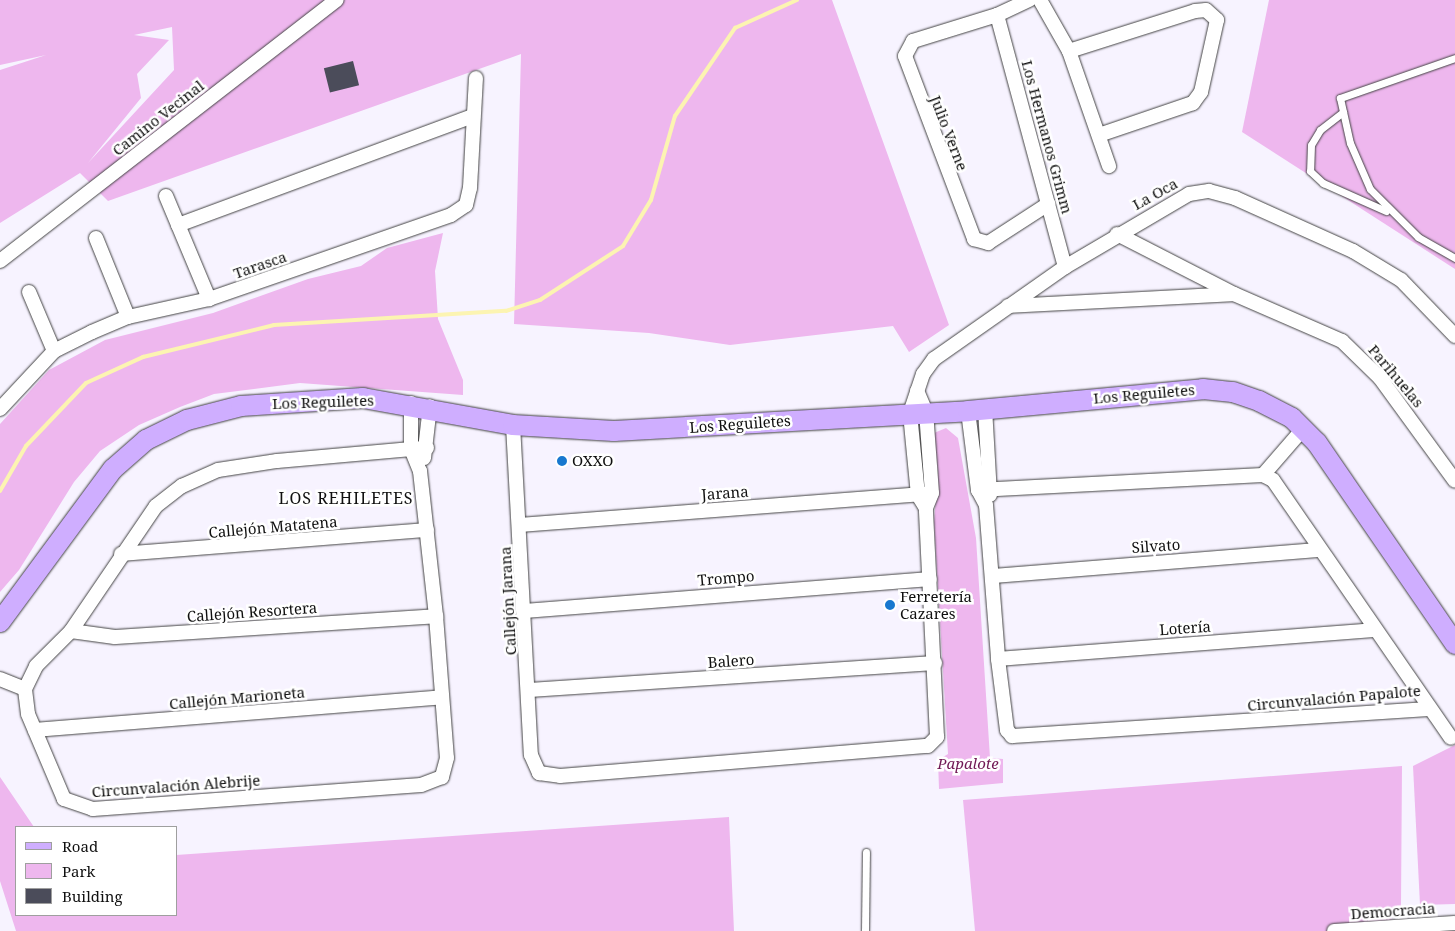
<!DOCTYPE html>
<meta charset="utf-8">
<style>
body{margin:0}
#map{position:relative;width:1455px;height:931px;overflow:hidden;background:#f7f3ff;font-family:"Noto Serif",serif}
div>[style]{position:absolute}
.green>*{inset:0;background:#eeb7ee}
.stream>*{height:4px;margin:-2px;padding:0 2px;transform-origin:2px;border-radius:2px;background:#fcf4b2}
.building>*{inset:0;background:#4b4c5a;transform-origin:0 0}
.roads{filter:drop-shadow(0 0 1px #434343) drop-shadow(0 0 1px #434343)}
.lane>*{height:7px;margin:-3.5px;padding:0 3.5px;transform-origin:3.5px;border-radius:3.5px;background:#fff}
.street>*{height:14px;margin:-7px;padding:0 7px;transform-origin:7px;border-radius:7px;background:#fff}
.secondary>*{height:20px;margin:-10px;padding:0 10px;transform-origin:10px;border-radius:10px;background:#cfaeff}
.dots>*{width:14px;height:14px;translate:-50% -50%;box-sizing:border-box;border:2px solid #fff;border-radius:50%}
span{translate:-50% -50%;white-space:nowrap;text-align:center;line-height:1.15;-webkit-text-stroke:5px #fff;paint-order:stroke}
.street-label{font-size:15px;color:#101010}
.poi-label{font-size:15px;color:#101010}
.left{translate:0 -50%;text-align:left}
.park-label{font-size:15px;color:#701854;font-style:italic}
.neighbourhood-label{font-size:16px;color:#101010;letter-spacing:1px}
.legend{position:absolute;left:15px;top:826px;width:162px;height:90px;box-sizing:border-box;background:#fff;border:1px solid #9f9f9f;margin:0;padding:6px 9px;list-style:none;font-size:15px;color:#101010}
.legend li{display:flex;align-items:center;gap:10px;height:25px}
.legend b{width:25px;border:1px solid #9f9f9f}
</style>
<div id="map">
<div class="green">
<i style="clip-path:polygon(evenodd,0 0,832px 0,949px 325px,909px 352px,893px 326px,730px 345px,649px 333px,514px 324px,521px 54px,108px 201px,80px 173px,0 223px,0 70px,46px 55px,0 65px,0 0,172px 27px,174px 70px,88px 163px,141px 98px,137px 74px,169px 40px,134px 35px,172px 27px)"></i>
<i style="clip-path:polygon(1269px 0,1455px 0,1455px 269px,1242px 132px)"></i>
<i style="clip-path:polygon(443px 233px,435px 271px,438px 319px,463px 380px,463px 395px,300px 383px,214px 394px,180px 407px,139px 425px,100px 451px,74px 482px,19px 570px,0 592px,0 424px,49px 370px,105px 340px,213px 313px,308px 279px,361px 266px,387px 248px)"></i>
<i style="clip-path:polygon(946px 428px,958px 438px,976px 538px,990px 758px,1003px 759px,1003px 783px,939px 789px,938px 760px,948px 754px,934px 522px,938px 472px,934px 433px)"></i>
<i style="clip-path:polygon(1455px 745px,1455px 904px,1420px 905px,1413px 766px)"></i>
<i style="clip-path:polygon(1402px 766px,1401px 906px,1391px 916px,1392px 931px,975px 931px,963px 800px)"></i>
<i style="clip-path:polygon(0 777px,34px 827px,16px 827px,16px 915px,176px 915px,176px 855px,729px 817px,734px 931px,16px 931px,0 881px)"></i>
</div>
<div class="stream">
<i style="left:0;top:491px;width:52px;rotate:-60deg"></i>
<i style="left:26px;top:446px;width:87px;rotate:-46.4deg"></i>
<i style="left:86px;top:383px;width:63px;rotate:-24.5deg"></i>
<i style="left:143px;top:357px;width:135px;rotate:-13.7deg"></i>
<i style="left:274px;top:325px;width:232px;rotate:-3.5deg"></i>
<i style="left:506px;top:311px;width:36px;rotate:-18deg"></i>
<i style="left:540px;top:300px;width:99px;rotate:-33deg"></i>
<i style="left:623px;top:246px;width:54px;rotate:-58.7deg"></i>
<i style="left:651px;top:200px;width:87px;rotate:-74.1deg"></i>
<i style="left:675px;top:116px;width:107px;rotate:-55.7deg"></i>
<i style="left:735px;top:28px;width:68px;rotate:-24.3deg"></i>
</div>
<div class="building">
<i style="left:353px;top:61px;width:25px;height:30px;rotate:76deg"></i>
</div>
<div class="roads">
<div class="lane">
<i style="left:1455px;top:58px;width:122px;rotate:160.8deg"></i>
<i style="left:1340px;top:98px;width:46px;rotate:77.5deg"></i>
<i style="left:1350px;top:143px;width:50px;rotate:66.5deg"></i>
<i style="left:1370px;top:189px;width:68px;rotate:45deg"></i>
<i style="left:1418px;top:237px;width:43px;rotate:29.6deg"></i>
<i style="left:1343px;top:112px;width:29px;rotate:142deg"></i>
<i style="left:1320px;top:130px;width:17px;rotate:121deg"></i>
<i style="left:1311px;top:145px;width:26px;rotate:92deg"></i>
<i style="left:1310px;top:171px;width:18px;rotate:43deg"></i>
<i style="left:1323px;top:183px;width:69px;rotate:24deg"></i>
<i style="left:865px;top:931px;width:79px;rotate:-89.3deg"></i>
</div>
<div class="street">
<i style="left:1029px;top:0;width:35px;rotate:155deg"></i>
<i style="left:997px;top:15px;width:88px;rotate:162.8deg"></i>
<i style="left:913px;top:41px;width:17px;rotate:118deg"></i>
<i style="left:905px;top:56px;width:196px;rotate:69.3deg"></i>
<i style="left:974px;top:239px;width:15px;rotate:16deg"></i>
<i style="left:988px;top:243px;width:72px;rotate:-33deg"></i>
<i style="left:1040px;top:0;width:59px;rotate:60.4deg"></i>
<i style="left:1069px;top:51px;width:122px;rotate:70.8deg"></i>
<i style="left:997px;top:15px;width:261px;rotate:74.9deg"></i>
<i style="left:1069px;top:51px;width:132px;rotate:-17.6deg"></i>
<i style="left:1195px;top:11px;width:11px;rotate:-5deg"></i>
<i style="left:1206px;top:10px;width:15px;rotate:42deg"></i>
<i style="left:1217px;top:20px;width:74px;rotate:102.5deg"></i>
<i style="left:1201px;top:92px;width:14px;rotate:126deg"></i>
<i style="left:1193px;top:103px;width:99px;rotate:161.2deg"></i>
<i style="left:166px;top:196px;width:112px;rotate:67.3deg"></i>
<i style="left:178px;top:225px;width:314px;rotate:-20.3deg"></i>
<i style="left:1117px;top:234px;width:131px;rotate:27.1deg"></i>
<i style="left:1234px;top:294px;width:118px;rotate:23.5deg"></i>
<i style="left:1342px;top:341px;width:53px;rotate:44.2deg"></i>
<i style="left:1380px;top:378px;width:127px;rotate:53.9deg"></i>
<i style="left:96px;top:238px;width:85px;rotate:67.9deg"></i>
<i style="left:0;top:261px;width:426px;rotate:-37.8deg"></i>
<i style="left:29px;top:292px;width:64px;rotate:67deg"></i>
<i style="left:1008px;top:306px;width:226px;rotate:-3deg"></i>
<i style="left:411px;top:403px;width:46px;rotate:90deg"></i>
<i style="left:411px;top:449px;width:24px;rotate:68deg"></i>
<i style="left:420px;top:471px;width:146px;rotate:83.7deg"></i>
<i style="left:436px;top:616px;width:142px;rotate:85.6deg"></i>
<i style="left:447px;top:758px;width:20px;rotate:105deg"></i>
<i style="left:442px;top:777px;width:22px;rotate:159deg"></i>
<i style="left:421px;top:785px;width:329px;rotate:175.8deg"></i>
<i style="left:93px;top:809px;width:31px;rotate:-161deg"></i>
<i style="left:64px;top:799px;width:92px;rotate:-113deg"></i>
<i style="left:28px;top:714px;width:25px;rotate:-97deg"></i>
<i style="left:25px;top:689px;width:25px;rotate:-64deg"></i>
<i style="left:36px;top:666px;width:49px;rotate:-45deg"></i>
<i style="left:71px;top:631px;width:151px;rotate:-55.8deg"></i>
<i style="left:156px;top:506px;width:33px;rotate:-38deg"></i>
<i style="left:182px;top:486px;width:39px;rotate:-24deg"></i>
<i style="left:218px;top:470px;width:60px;rotate:-8.7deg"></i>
<i style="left:277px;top:461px;width:135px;rotate:-5.1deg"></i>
<i style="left:411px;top:449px;width:16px;rotate:-4deg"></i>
<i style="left:985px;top:408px;width:87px;rotate:86.7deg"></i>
<i style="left:0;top:409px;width:79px;rotate:-47deg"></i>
<i style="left:54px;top:351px;width:42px;rotate:-26.6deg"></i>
<i style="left:92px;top:332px;width:39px;rotate:-23deg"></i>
<i style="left:128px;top:317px;width:83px;rotate:-12.5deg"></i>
<i style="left:209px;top:299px;width:256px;rotate:-19.1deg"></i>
<i style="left:451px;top:215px;width:18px;rotate:-34deg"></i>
<i style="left:466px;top:205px;width:17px;rotate:-77deg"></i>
<i style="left:470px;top:188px;width:110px;rotate:-86.9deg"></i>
<i style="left:968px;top:411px;width:80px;rotate:82.8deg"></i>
<i style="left:978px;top:490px;width:17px;rotate:62deg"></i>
<i style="left:986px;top:505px;width:154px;rotate:85.5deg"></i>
<i style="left:998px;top:659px;width:72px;rotate:82.8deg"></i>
<i style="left:1007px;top:730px;width:8px;rotate:50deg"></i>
<i style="left:1012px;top:736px;width:418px;rotate:-3.7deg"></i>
<i style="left:513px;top:425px;width:330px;rotate:86.9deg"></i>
<i style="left:531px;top:755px;width:20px;rotate:66deg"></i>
<i style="left:539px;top:773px;width:21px;rotate:8deg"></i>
<i style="left:560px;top:776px;width:369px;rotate:-4.7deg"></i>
<i style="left:928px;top:746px;width:13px;rotate:-45deg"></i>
<i style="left:937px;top:737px;width:229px;rotate:-92.8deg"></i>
<i style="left:926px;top:508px;width:16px;rotate:-68deg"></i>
<i style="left:932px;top:493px;width:81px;rotate:-94.2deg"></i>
<i style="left:926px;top:412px;width:23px;rotate:-113deg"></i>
<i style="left:424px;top:458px;width:52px;rotate:-83.4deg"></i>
<i style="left:1263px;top:475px;width:61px;rotate:-49deg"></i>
<i style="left:978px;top:490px;width:285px;rotate:-3deg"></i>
<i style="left:1263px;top:475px;width:11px;rotate:27deg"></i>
<i style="left:1273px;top:480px;width:313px;rotate:55.4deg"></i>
<i style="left:926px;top:508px;width:15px;rotate:-122deg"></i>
<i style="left:918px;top:495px;width:82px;rotate:-95.6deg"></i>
<i style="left:910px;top:413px;width:41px;rotate:-71.6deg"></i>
<i style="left:923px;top:374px;width:19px;rotate:-54deg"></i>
<i style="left:934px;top:359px;width:160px;rotate:-35.1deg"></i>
<i style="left:1065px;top:267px;width:144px;rotate:-30.5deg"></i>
<i style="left:1189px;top:194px;width:20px;rotate:-9deg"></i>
<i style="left:1209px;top:191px;width:27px;rotate:15deg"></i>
<i style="left:1235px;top:198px;width:129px;rotate:24.2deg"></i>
<i style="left:1353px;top:251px;width:56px;rotate:31.1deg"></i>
<i style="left:1401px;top:280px;width:78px;rotate:46deg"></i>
<i style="left:520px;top:525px;width:407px;rotate:-4.4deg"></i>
<i style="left:121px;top:554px;width:307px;rotate:-4.5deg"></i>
<i style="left:994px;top:576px;width:327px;rotate:-4.6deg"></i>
<i style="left:525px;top:611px;width:406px;rotate:-4.5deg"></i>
<i style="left:71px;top:631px;width:44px;rotate:7.8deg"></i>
<i style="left:115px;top:637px;width:322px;rotate:-3.7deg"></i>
<i style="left:998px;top:659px;width:376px;rotate:-4.4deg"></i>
<i style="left:0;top:679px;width:27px;rotate:22deg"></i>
<i style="left:529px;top:690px;width:407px;rotate:-3.8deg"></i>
<i style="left:35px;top:730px;width:408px;rotate:-4.6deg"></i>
<i style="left:1334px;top:931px;width:121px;rotate:-3.8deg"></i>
</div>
<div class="secondary">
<i style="left:0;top:622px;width:190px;rotate:-53.6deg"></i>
<i style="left:113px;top:469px;width:44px;rotate:-41.3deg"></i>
<i style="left:146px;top:440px;width:46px;rotate:-26deg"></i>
<i style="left:187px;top:420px;width:56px;rotate:-14.5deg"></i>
<i style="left:241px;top:406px;width:122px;rotate:-3.8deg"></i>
<i style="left:363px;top:398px;width:152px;rotate:10.2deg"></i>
<i style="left:513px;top:425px;width:101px;rotate:3.4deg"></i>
<i style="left:614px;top:431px;width:355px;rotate:-3.2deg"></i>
<i style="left:968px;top:411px;width:236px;rotate:-5.3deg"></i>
<i style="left:1203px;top:389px;width:30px;rotate:6deg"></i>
<i style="left:1233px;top:392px;width:28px;rotate:19deg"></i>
<i style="left:1259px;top:401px;width:37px;rotate:27deg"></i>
<i style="left:1292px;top:418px;width:35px;rotate:45deg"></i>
<i style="left:1317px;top:443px;width:244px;rotate:55.5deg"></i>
</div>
</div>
<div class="dots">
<i style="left:562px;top:461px;background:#1878cf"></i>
<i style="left:890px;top:605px;background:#1878cf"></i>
</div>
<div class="street-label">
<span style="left:158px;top:118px;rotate:-38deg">Camino Vecinal</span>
<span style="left:949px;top:133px;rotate:69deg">Julio Verne</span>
<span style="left:1047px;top:137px;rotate:75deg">Los Hermanos Grimm</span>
<span style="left:1155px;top:194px;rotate:-29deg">La Oca</span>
<span style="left:260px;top:265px;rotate:-19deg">Tarasca</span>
<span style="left:1396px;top:376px;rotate:50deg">Parihuelas</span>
<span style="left:1144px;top:394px;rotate:-5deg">Los Reguiletes</span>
<span style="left:323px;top:402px;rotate:-2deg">Los Reguiletes</span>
<span style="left:740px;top:424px;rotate:-4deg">Los Reguiletes</span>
<span style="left:725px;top:493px;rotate:-4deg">Jarana</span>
<span style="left:273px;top:527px;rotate:-5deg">Callejón Matatena</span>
<span style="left:1156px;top:546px;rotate:-4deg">Silvato</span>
<span style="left:726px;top:578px;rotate:-5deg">Trompo</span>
<span style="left:508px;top:601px;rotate:-93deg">Callejón Jarana</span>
<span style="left:252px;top:612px;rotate:-4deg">Callejón Resortera</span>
<span style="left:1185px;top:628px;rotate:-4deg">Lotería</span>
<span style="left:731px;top:661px;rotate:-4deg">Balero</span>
<span style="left:237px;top:698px;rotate:-5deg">Callejón Marioneta</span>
<span style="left:1334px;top:698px;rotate:-5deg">Circunvalación Papalote</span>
<span style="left:176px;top:786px;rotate:-4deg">Circunvalación Alebrije</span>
<span style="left:1393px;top:911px;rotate:-4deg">Democracia</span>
</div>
<div class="poi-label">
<span class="left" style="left:572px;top:461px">OXXO</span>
<span class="left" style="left:900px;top:605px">Ferretería<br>Cazares</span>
</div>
<div class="park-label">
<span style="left:968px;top:764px">Papalote</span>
</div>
<div class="neighbourhood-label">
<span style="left:346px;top:498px">LOS REHILETES</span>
</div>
<ul class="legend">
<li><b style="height:6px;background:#cfaeff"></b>Road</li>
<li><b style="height:14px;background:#eeb7ee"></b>Park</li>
<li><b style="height:14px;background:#4b4c5a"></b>Building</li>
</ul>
</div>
